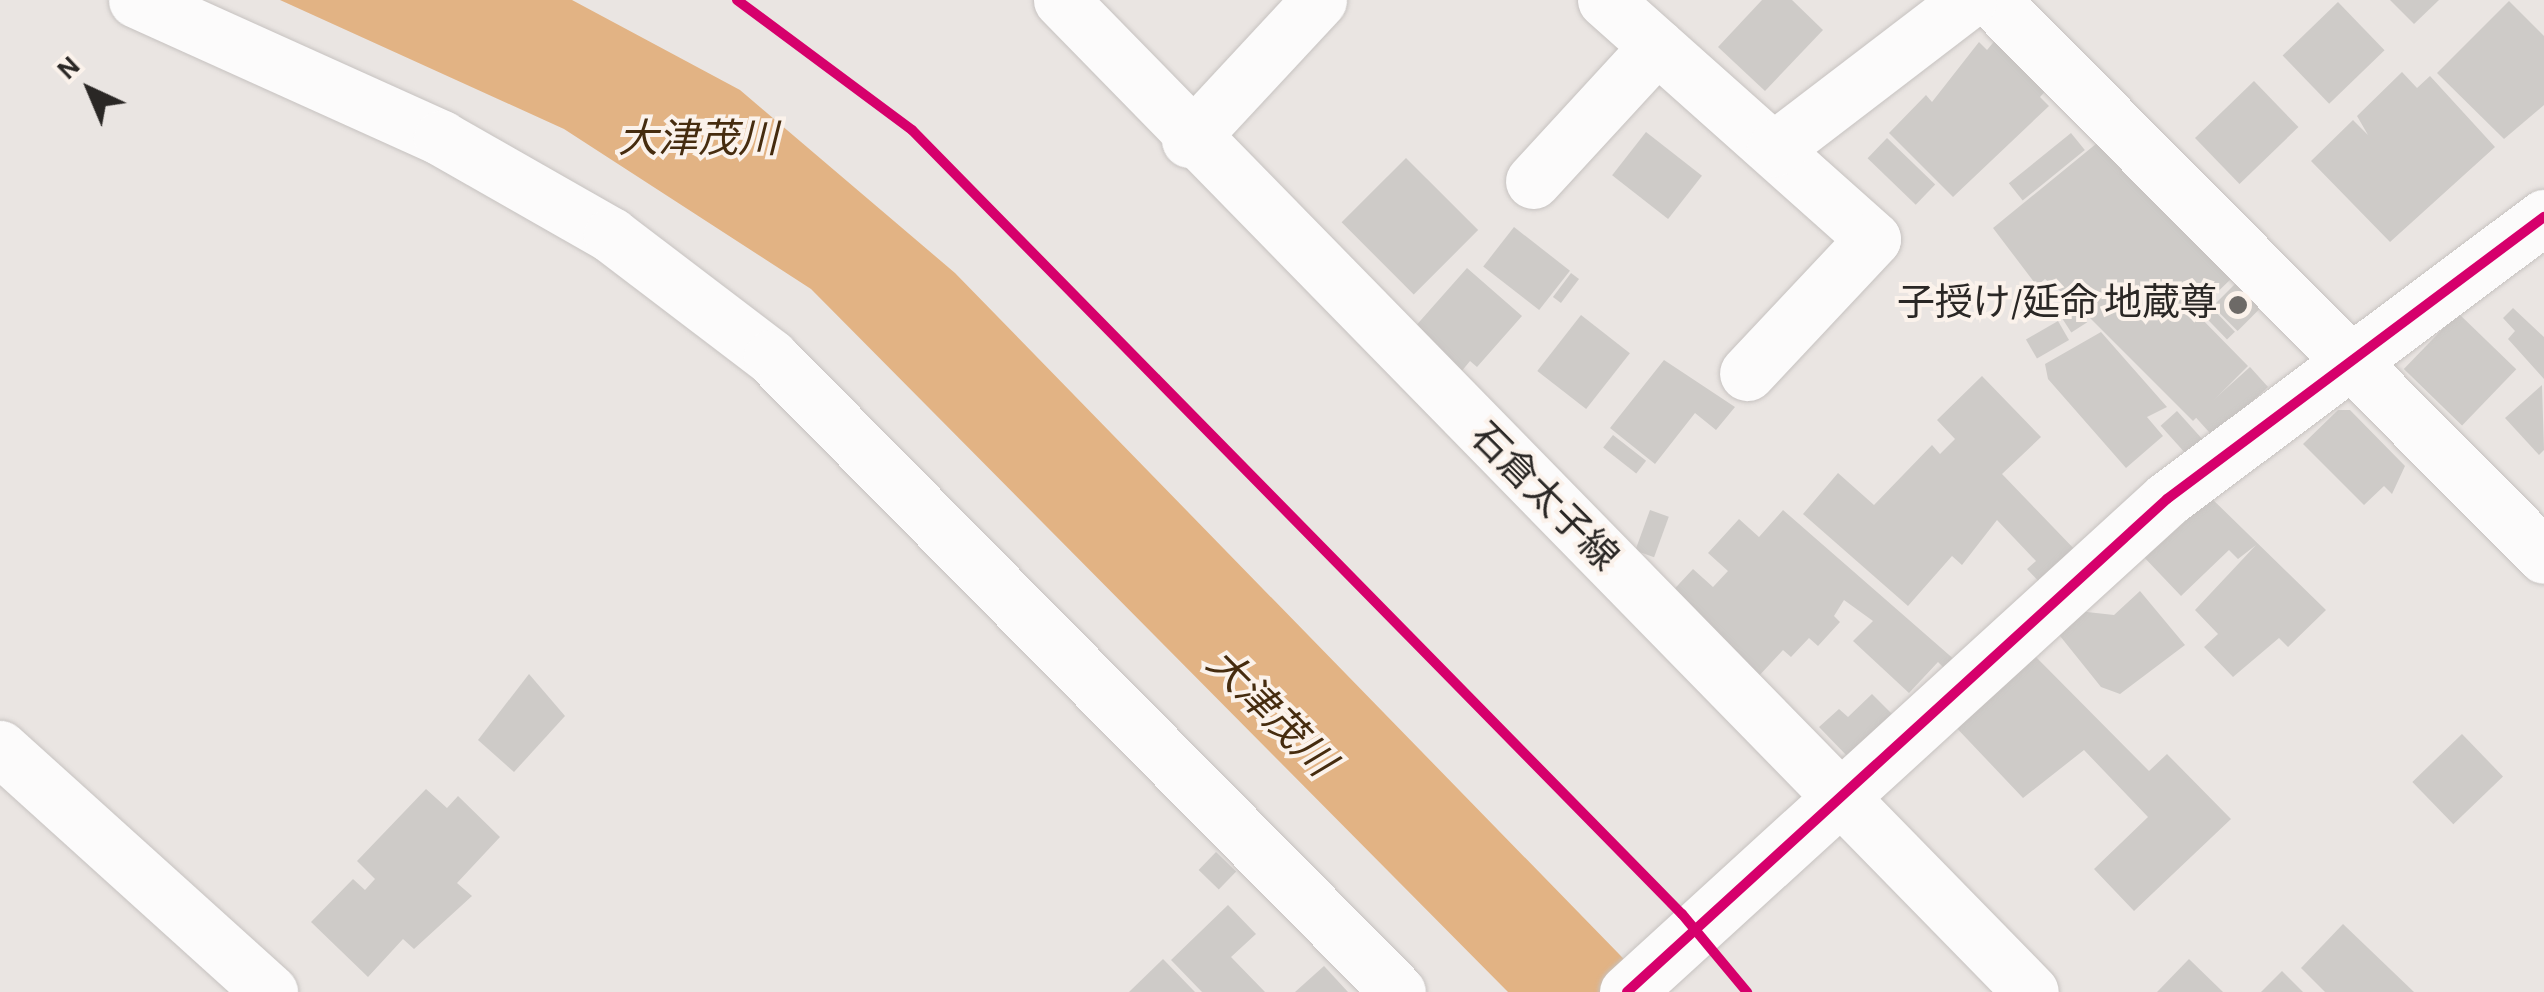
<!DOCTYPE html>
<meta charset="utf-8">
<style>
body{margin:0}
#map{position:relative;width:2544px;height:992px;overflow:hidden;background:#eae5e2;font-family:"Alegreya Sans","Noto Sans JP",sans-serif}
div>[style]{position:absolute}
.water>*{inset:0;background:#e2b384}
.building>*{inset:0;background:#cecbc8;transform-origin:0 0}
.roads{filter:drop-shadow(0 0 2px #c6c2c0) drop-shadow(0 0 2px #c6c2c0)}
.minor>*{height:55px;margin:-27.5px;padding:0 27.5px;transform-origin:27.5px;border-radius:27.5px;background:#fcfbfb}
.major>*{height:55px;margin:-27.5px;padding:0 27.5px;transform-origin:27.5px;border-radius:27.5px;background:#fcfbfb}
.cycleway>*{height:10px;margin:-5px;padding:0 5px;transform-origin:5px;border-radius:5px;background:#d6006c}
.dots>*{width:28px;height:28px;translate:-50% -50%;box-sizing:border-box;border:5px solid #fbf2eb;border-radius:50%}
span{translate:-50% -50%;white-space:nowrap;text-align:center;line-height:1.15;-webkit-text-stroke:8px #fbf2eb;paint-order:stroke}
.poi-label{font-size:38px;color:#2a2725}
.right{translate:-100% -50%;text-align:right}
.street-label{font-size:38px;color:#2a2725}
.water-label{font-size:40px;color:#462c0f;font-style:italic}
.north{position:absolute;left:40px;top:40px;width:100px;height:100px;-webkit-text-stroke:8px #fbf2eb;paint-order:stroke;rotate:316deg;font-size:28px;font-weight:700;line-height:40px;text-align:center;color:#2a2725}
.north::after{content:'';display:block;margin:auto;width:35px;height:45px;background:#2a2725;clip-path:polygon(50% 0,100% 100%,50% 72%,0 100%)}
</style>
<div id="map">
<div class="water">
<i style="clip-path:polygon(280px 0,572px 0,740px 90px,955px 273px,1656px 992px,1508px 992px,811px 289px,564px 129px)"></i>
</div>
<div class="building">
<i style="clip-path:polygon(1762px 0,1792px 0,1823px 30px,1765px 91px,1718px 47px)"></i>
<i style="clip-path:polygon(2390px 0,2439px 0,2414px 24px)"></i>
<i style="clip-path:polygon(2509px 1px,2544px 36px,2544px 105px,2504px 139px,2437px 73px)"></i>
<i style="left:2338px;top:2px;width:67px;height:77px;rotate:46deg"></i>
<i style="clip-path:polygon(1997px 38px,2051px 85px,2040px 97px,2049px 106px,1953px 197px,1889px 133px,1926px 95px,1932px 102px,1979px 42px,1987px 50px)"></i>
<i style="clip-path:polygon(2402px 72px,2417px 88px,2430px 76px,2495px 147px,2390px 242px,2311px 161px,2353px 120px,2368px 135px,2357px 116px)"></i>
<i style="left:2254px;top:81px;width:64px;height:82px;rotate:46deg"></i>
<i style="left:1646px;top:132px;width:71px;height:55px;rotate:38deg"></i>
<i style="left:2071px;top:133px;width:22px;height:80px;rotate:51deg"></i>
<i style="left:1887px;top:138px;width:67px;height:28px;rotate:44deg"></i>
<i style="clip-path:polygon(2102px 139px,2237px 273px,2196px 313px,2248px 366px,2193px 421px,2074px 302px,2045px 279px,2037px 286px,1993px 228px)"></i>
<i style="left:1406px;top:158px;width:102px;height:91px;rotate:45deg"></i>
<i style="left:1514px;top:227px;width:71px;height:50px;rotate:38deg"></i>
<i style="clip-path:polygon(1467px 268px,1522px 316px,1477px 367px,1470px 361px,1461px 372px,1413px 329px)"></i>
<i style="left:1571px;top:273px;width:10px;height:30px;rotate:37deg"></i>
<i style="left:2239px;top:280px;width:35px;height:37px;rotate:45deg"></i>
<i style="left:2078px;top:308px;width:17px;height:19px;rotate:57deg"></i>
<i style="left:2212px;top:308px;width:33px;height:11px;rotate:46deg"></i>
<i style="clip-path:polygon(2513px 308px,2544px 337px,2544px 379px,2508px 339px,2515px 331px,2503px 318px)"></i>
<i style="left:2458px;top:313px;width:81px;height:78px;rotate:44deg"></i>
<i style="left:1581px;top:315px;width:62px;height:71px;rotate:38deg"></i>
<i style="left:2058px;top:321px;width:22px;height:37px;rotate:60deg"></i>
<i style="clip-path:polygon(2101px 332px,2167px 407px,2147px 417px,2163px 436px,2126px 468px,2048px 379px,2045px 364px)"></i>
<i style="clip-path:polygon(1664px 360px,1735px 407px,1716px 430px,1695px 413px,1655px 464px,1610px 428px)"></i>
<i style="left:2250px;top:367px;width:27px;height:74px;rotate:48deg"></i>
<i style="clip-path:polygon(1982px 376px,2041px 437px,2002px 474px,2079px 554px,2045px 588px,2027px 569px,2036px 561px,1997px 520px,1962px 565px,1952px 556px,1908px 606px,1803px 514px,1838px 473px,1874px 505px,1932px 445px,1940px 454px,1955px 439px,1937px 420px)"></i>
<i style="clip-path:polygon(2542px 385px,2544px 450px,2539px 455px,2505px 418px)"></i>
<i style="clip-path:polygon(2338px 410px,2350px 410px,2405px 466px,2392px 494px,2384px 486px,2364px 505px,2303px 444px)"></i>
<i style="left:2177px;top:411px;width:39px;height:22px;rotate:48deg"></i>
<i style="left:1613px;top:435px;width:42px;height:16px;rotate:38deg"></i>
<i style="clip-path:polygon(2205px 492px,2326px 610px,2288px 647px,2279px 638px,2233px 677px,2204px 647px,2218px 634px,2195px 610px,2256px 545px,2238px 559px,2229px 550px,2181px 596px,2141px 554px)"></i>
<i style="left:1650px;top:510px;width:20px;height:43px;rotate:20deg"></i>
<i style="clip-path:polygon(1783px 510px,1956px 661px,1947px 671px,1938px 662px,1909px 693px,1853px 641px,1873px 621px,1844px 600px,1834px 616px,1840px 622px,1818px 646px,1809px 638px,1791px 657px,1783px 650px,1757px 678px,1665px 599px,1693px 569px,1713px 587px,1728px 571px,1708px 553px,1739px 519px,1759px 537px)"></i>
<i style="clip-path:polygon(2140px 591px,2185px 645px,2120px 694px,2101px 687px,2056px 631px,2078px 611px,2114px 615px)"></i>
<i style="clip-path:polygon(2026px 647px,2149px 771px,2167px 754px,2231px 819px,2134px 911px,2094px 869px,2148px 817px,2084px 750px,2023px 798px,1950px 721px)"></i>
<i style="clip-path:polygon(529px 674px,565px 716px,514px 772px,478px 740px)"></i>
<i style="clip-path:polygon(1872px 694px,1895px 717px,1851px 760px,1819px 727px,1839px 709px,1848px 717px)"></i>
<i style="left:2462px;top:734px;width:59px;height:69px;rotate:46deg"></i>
<i style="clip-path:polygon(426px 789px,447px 808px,458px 796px,500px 837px,457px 883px,472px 896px,414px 949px,403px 939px,368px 977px,311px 922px,353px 879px,365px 890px,375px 879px,357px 861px)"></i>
<i style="left:1216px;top:852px;width:28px;height:25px;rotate:44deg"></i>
<i style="clip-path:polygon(1228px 905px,1256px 934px,1231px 957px,1265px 992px,1202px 992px,1171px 960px)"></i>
<i style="clip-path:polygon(2343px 924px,2414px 992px,2325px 992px,2301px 968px)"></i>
<i style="clip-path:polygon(1163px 959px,1195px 992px,1129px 992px)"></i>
<i style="clip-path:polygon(2189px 959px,2223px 992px,2157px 992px)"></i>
<i style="clip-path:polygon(1324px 966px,1348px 992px,1295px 992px)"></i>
<i style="clip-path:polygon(2282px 971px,2303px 992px,2261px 992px)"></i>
</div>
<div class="roads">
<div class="minor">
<i style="left:136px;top:0;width:335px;rotate:24.3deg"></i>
<i style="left:441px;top:138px;width:196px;rotate:29.7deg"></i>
<i style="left:611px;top:235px;width:201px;rotate:37.3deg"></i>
<i style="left:771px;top:357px;width:892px;rotate:45.36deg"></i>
<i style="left:1605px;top:0;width:359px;rotate:41.7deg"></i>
<i style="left:1873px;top:239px;width:184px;rotate:133.2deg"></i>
<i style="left:1992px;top:0;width:783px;rotate:45.21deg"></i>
<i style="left:1189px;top:140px;width:191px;rotate:-47.1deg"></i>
<i style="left:1774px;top:149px;width:245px;rotate:-37.4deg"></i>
<i style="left:1533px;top:181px;width:183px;rotate:-47.4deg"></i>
<i style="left:0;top:748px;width:364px;rotate:42.1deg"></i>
<i style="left:1627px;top:992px;width:731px;rotate:-42.39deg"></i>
<i style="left:2167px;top:499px;width:471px;rotate:-36.8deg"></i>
</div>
<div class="major">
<i style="left:1061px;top:0;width:1387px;rotate:45.64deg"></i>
</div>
</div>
<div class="cycleway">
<i style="left:737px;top:0;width:218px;rotate:36.6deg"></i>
<i style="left:912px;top:130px;width:1099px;rotate:45.52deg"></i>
<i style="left:1682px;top:914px;width:102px;rotate:50.2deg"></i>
<i style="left:1627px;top:992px;width:731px;rotate:-42.39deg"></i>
<i style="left:2167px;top:499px;width:471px;rotate:-36.8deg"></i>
</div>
<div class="dots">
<i style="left:2238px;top:305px;background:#6d6a67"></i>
</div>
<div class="poi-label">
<span class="right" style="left:2218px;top:305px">子授け/延命 地蔵尊</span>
</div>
<div class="street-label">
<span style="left:1543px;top:498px;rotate:45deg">石倉太子線</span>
</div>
<div class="water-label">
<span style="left:698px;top:140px">大津茂川</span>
<span style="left:1270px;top:713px;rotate:45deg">大津茂川</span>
</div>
<div class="north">N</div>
</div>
